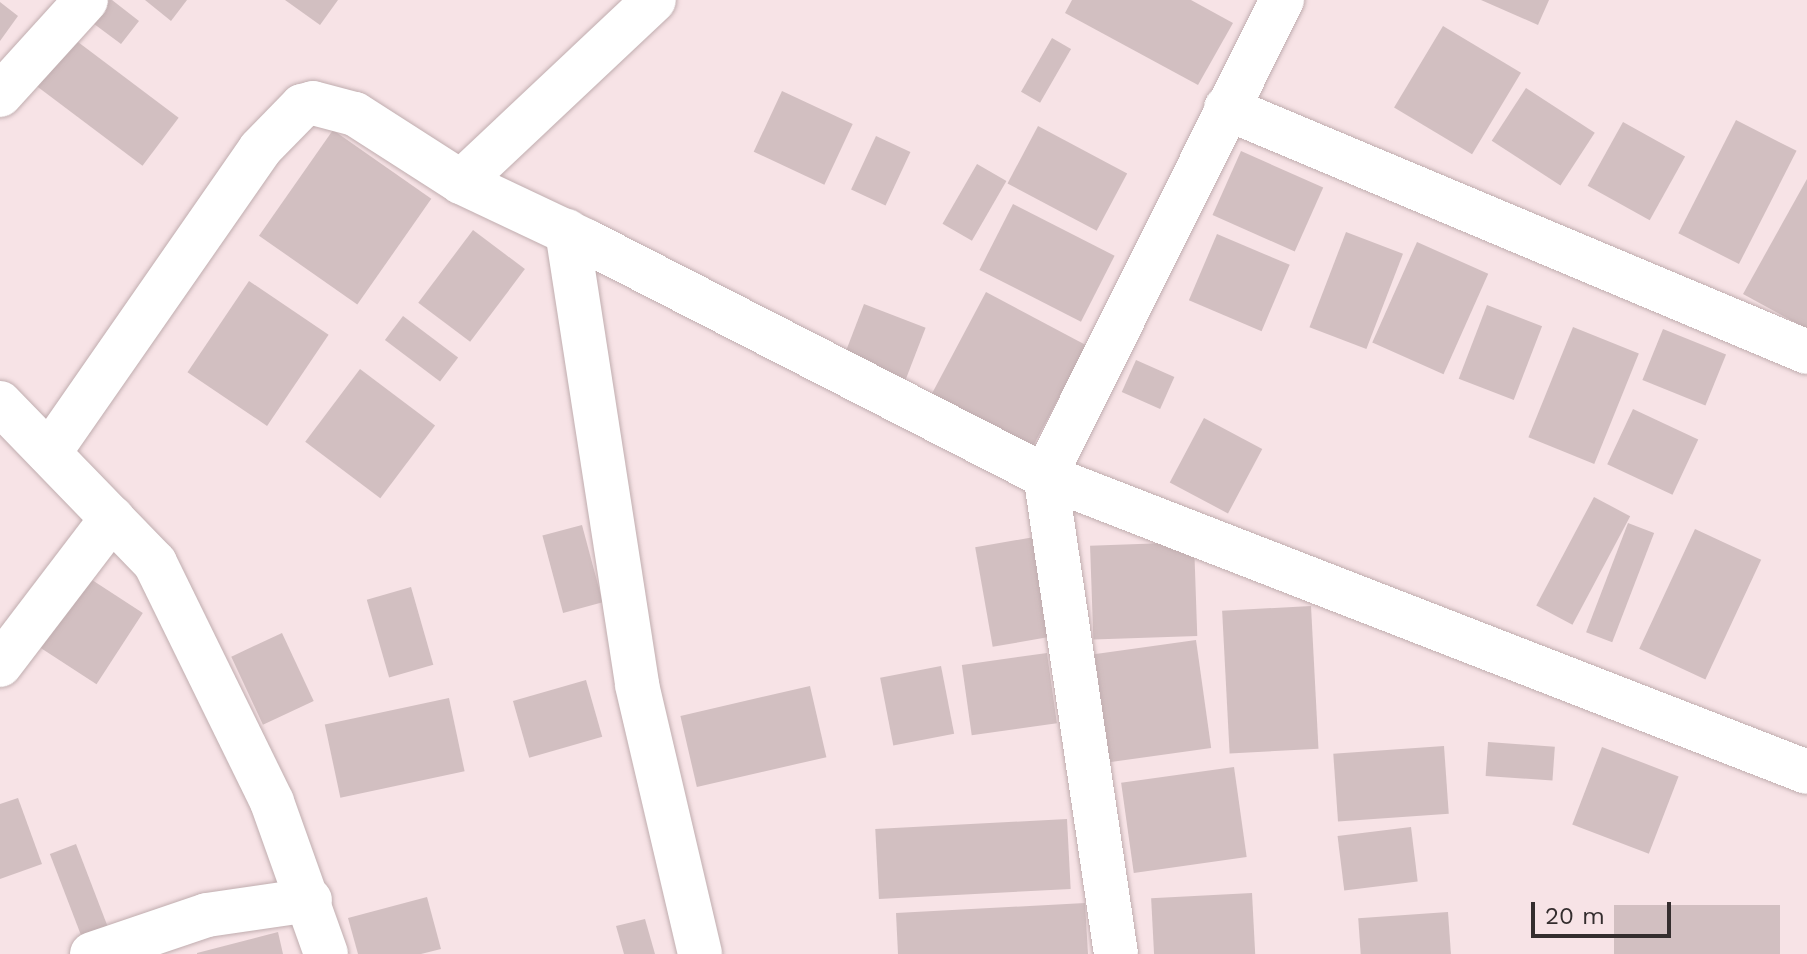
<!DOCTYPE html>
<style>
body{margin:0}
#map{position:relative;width:1807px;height:954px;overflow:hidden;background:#f7e3e6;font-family:"Work Sans",sans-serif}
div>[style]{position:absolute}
.building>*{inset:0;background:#d2bfc1;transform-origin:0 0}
.roads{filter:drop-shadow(0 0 2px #c0adaf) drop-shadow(0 0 2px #c0adaf)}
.street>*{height:44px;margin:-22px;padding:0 22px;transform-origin:22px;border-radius:22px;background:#fff}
span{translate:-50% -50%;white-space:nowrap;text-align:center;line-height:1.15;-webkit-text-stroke:7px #f7e3e6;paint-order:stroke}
.scale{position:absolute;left:1531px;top:902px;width:140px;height:36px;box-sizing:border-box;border:4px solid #342d2e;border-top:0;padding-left:10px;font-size:24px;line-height:28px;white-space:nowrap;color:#342d2e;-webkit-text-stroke:6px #f7e3e6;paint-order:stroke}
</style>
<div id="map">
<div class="building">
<i style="clip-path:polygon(81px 0,112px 0,139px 21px,121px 44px,74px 9px)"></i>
<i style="clip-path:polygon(145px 0,187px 0,171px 21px)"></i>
<i style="clip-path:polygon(285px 0,338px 0,320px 25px)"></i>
<i style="clip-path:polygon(1072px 0,1191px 0,1233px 23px,1198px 85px,1065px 13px)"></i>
<i style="clip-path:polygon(1481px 0,1549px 0,1538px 25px)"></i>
<i style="clip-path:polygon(0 2px,18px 16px,0 41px)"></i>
<i style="left:1443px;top:26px;width:91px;height:95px;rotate:31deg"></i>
<i style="left:70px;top:36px;width:136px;height:60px;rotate:37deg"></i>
<i style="left:1052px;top:38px;width:22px;height:62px;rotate:30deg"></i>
<i style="left:1526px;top:88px;width:82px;height:63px;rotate:33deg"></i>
<i style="left:782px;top:91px;width:78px;height:67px;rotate:25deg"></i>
<i style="left:1736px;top:120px;width:68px;height:127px;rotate:27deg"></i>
<i style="left:1623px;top:122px;width:71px;height:73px;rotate:29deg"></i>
<i style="left:1038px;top:126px;width:101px;height:65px;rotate:28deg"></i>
<i style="left:333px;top:130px;width:120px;height:129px;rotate:35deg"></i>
<i style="left:876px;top:136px;width:38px;height:59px;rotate:25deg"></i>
<i style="left:1241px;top:151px;width:90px;height:70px;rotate:24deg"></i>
<i style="left:977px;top:164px;width:34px;height:69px;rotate:30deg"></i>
<i style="clip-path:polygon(1807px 179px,1807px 329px,1743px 294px)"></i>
<i style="left:1013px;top:204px;width:114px;height:74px;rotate:27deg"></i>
<i style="left:473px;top:230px;width:65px;height:91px;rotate:37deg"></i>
<i style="left:1346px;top:232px;width:61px;height:102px;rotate:21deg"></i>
<i style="left:1217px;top:234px;width:79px;height:72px;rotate:23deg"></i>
<i style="left:1417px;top:242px;width:78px;height:110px;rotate:24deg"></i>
<i style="left:249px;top:281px;width:96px;height:110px;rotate:34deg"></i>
<i style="left:986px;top:292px;width:114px;height:119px;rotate:28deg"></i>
<i style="left:864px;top:304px;width:66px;height:65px;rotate:21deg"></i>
<i style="left:1487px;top:305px;width:59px;height:79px;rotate:21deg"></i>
<i style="left:403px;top:316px;width:69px;height:30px;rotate:37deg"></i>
<i style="left:1573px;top:327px;width:71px;height:119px;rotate:22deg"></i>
<i style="left:1663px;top:329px;width:68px;height:55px;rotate:22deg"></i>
<i style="left:1136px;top:360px;width:42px;height:35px;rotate:24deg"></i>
<i style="left:360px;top:369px;width:94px;height:91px;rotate:37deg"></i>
<i style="left:1633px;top:409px;width:72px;height:61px;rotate:25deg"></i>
<i style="left:1204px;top:418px;width:66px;height:73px;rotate:28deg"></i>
<i style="left:1594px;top:497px;width:41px;height:123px;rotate:28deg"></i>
<i style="left:1628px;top:523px;width:28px;height:117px;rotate:21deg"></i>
<i style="left:582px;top:525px;width:80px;height:41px;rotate:75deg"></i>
<i style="left:1695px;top:529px;width:73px;height:132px;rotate:25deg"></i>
<i style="left:1051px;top:534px;width:101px;height:77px;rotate:80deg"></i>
<i style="left:1194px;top:542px;width:94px;height:104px;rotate:88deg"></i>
<i style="left:69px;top:565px;width:88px;height:85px;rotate:33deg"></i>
<i style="left:411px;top:587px;width:81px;height:46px;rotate:74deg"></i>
<i style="left:1311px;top:606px;width:143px;height:89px;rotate:87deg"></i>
<i style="left:282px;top:633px;width:75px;height:56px;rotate:65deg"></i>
<i style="left:1196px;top:640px;width:109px;height:103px;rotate:82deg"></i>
<i style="left:1047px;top:653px;width:71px;height:86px;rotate:82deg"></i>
<i style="left:941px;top:666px;width:69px;height:62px;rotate:79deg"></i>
<i style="left:586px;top:680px;width:59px;height:76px;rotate:74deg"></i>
<i style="left:810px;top:686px;width:73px;height:133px;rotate:77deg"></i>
<i style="left:449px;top:698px;width:75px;height:127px;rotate:78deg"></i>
<i style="left:1488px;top:742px;width:67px;height:34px;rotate:4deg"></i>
<i style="left:1444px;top:746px;width:68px;height:111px;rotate:86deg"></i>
<i style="left:1602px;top:747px;width:82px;height:83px;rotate:21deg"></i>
<i style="left:1234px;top:767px;width:91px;height:114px;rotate:82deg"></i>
<i style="clip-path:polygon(18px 798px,42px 864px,0 879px,0 804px)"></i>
<i style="left:1067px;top:819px;width:70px;height:192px;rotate:87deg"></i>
<i style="left:1411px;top:827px;width:55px;height:74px;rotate:83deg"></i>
<i style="left:76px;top:844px;width:91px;height:28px;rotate:69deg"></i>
<i style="left:1252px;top:893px;width:61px;height:101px;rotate:87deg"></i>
<i style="clip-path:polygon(427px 897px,441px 949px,421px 954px,358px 954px,348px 918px)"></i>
<i style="clip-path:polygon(1085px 903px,1088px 954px,898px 954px,896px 913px)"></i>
<i style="left:1614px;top:905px;width:166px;height:49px"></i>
<i style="left:1448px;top:912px;width:42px;height:90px;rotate:86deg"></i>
<i style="clip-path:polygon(645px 919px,655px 954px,624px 954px,616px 926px)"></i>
<i style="clip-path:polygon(278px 932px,283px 954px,197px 954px,197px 953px)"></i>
</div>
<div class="roads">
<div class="street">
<i style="left:0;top:95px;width:128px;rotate:-47.8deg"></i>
<i style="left:1226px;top:108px;width:630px;rotate:22.78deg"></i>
<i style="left:461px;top:182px;width:265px;rotate:-43.3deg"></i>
<i style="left:567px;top:231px;width:459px;rotate:81.2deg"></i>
<i style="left:637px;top:685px;width:276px;rotate:76.8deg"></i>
<i style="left:0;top:403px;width:223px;rotate:45.9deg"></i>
<i style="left:155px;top:563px;width:266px;rotate:63.9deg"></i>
<i style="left:272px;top:802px;width:161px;rotate:70.4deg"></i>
<i style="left:49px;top:453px;width:370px;rotate:-55.2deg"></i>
<i style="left:260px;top:149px;width:60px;rotate:-45.7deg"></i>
<i style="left:302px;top:106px;width:11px;rotate:-15deg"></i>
<i style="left:313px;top:103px;width:43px;rotate:14.7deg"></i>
<i style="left:355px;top:114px;width:126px;rotate:32.7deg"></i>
<i style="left:461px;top:182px;width:138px;rotate:25.3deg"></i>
<i style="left:586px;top:241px;width:516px;rotate:27.11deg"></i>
<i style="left:1045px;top:476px;width:532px;rotate:-63.53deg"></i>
<i style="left:0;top:665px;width:185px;rotate:-52.7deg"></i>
<i style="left:92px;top:954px;width:121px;rotate:-18.7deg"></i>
<i style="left:207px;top:915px;width:104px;rotate:-8.3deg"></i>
<i style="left:1116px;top:954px;width:483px;rotate:-98.4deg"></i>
<i style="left:1045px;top:476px;width:817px;rotate:21.23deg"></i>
</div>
</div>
<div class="scale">20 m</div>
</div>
